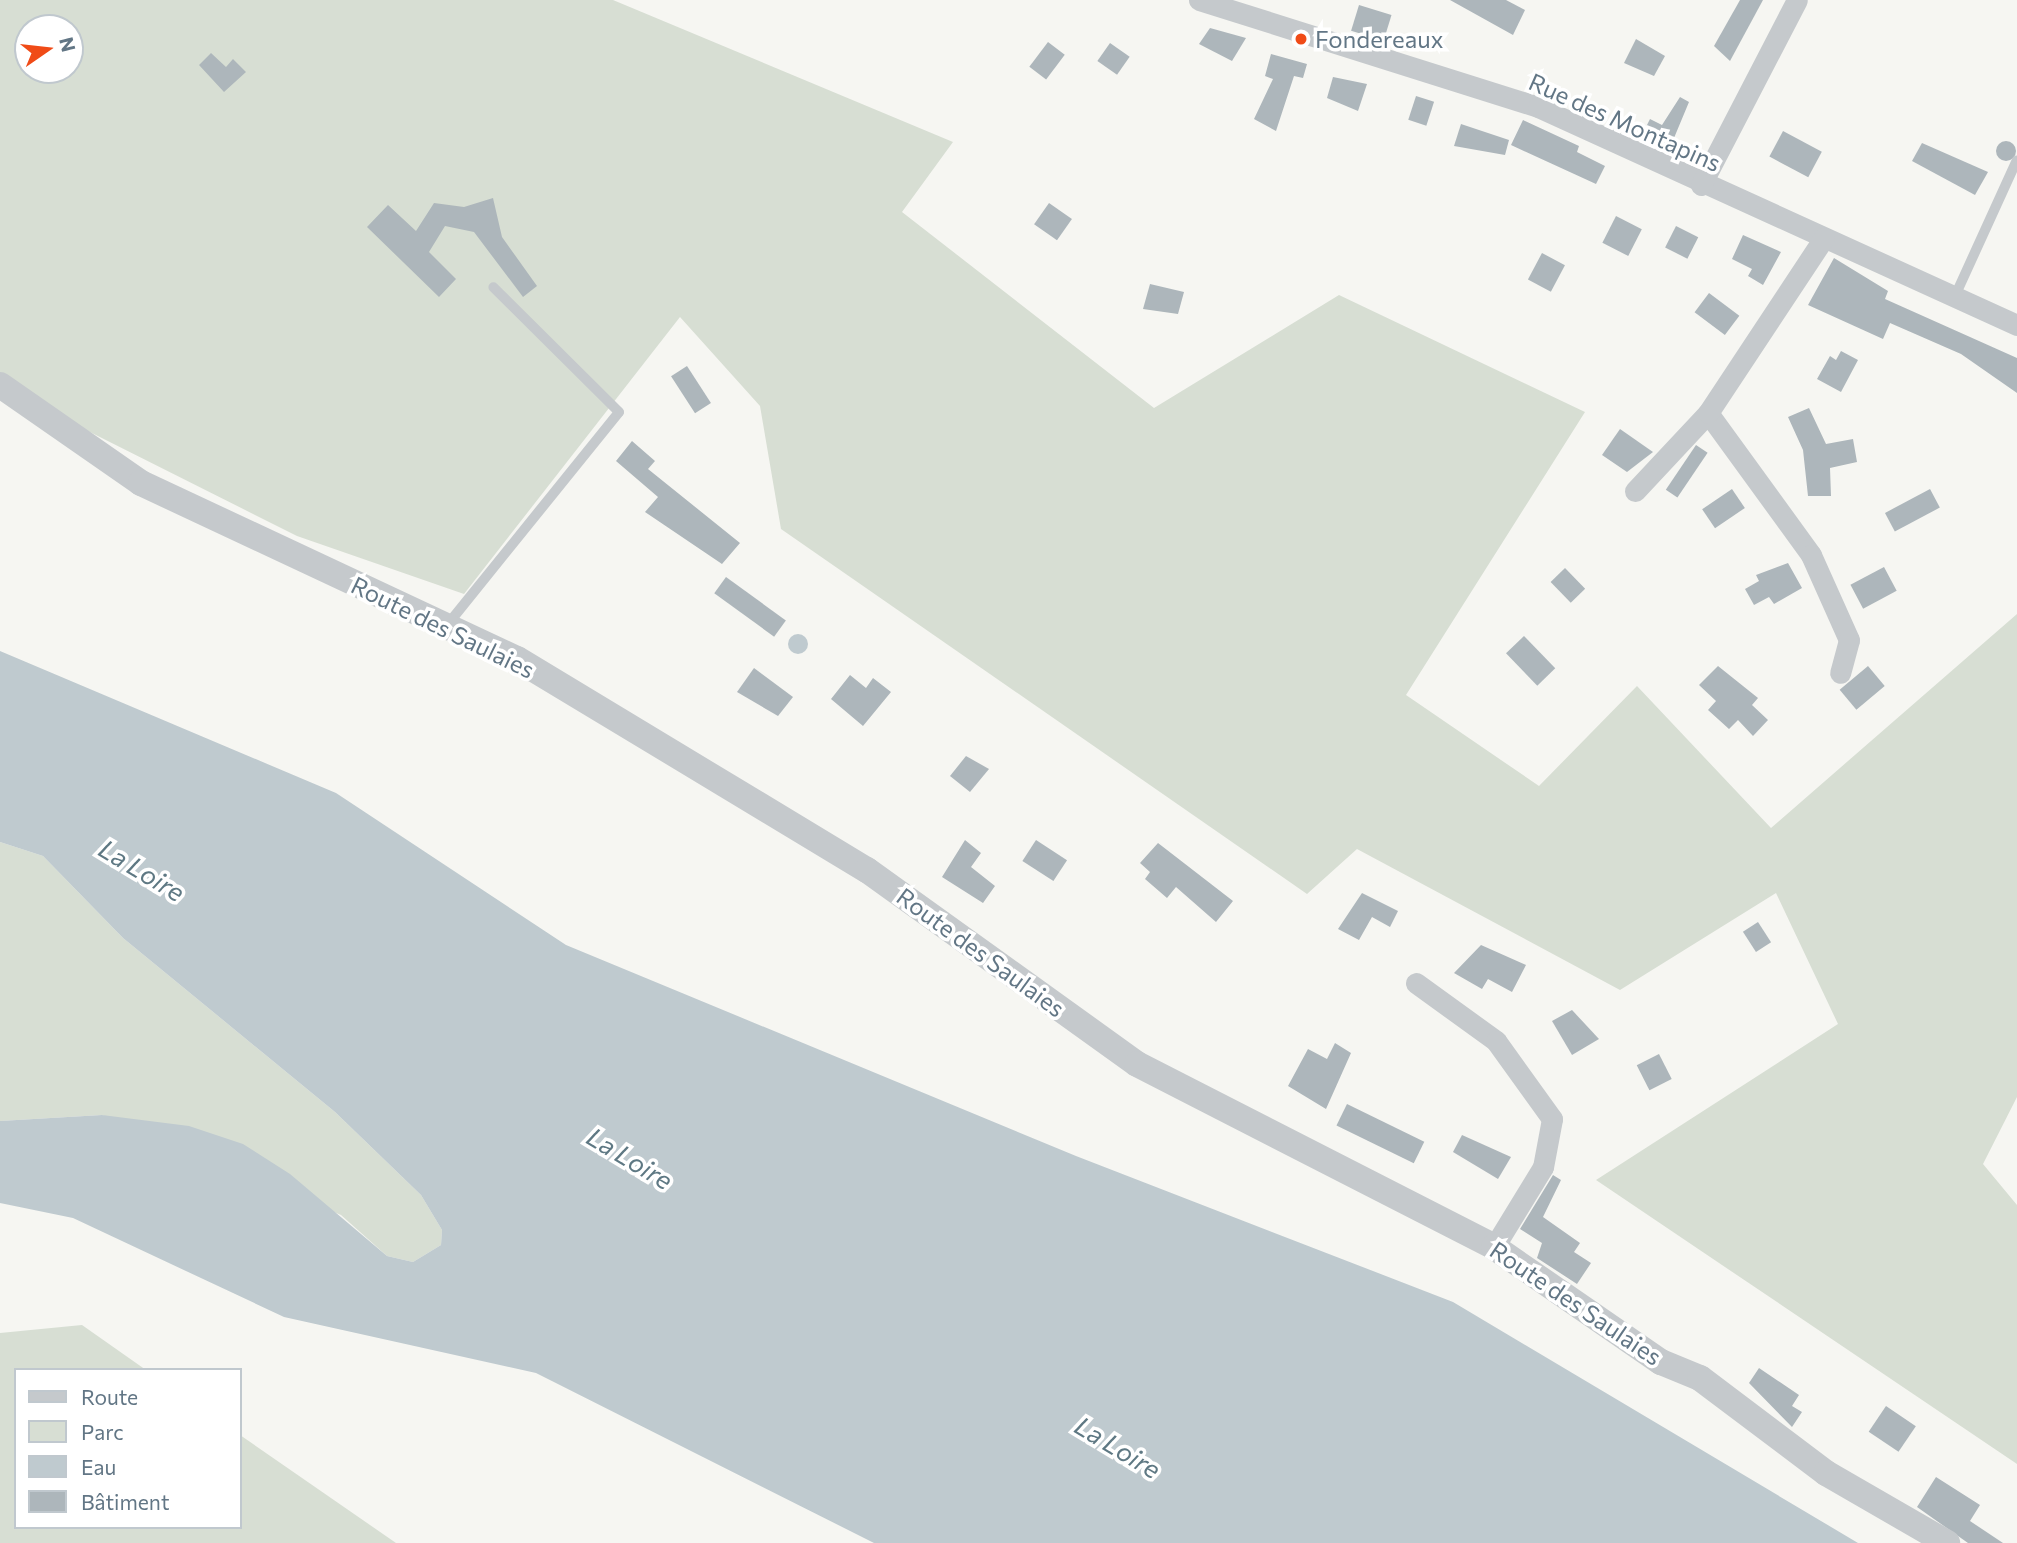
<!DOCTYPE html>
<meta charset="utf-8">
<style>
body{margin:0}
#map{position:relative;width:2017px;height:1543px;overflow:hidden;background:#f6f6f2;font-family:Commissioner,sans-serif}
div>[style]{position:absolute}
.green>*{inset:0;background:#d7ded3}
.water>*{inset:0;background:#bfcacf}
.round{border-radius:50%}
.building>*{inset:0;background:#adb6bb;transform-origin:0 0}
.service>*{height:10px;margin:-5px;padding:0 5px;transform-origin:5px;border-radius:5px;background:#c5c9cc}
.minor>*{height:21px;margin:-10.5px;padding:0 10.5px;transform-origin:10.5px;border-radius:10.5px;background:#c5c9cc}
.tertiary>*{height:26px;margin:-13px;padding:0 13px;transform-origin:13px;border-radius:13px;background:#c5c9cc}
.dots>*{width:19px;height:19px;translate:-50% -50%;box-sizing:border-box;border:4px solid #fff;border-radius:50%}
span{translate:-50% -50%;white-space:nowrap;text-align:center;line-height:1.15;-webkit-text-stroke:7px #fff;paint-order:stroke}
.poi-label{font-size:24px;color:#627685}
.left{translate:0 -50%;text-align:left}
.street-label{font-size:24px;color:#627685}
.water-label{font-size:26px;color:#5e7883;font-style:italic}
.legend{position:absolute;left:14px;top:1368px;width:228px;height:161px;box-sizing:border-box;background:#fff;border:2px solid #c0c8ce;margin:0;padding:9px 12px;list-style:none;font-size:21px;color:#627685}
.legend li{display:flex;align-items:center;gap:14px;height:35px}
.legend b{width:35px;border:2px solid #c0c8ce}
.north{position:absolute;left:14px;top:14px;width:70px;height:70px;box-sizing:border-box;background:#fff;border:2px solid #c0c8ce;border-radius:50%;rotate:76deg;font-size:19px;font-weight:700;line-height:28px;text-align:center;color:#627685}
.north::after{content:'';display:block;margin:auto;width:24px;height:32px;background:#f04b17;clip-path:polygon(50% 0,100% 100%,50% 72%,0 100%)}
</style>
<div id="map">
<div class="green">
<i style="clip-path:polygon(evenodd,0 0,613px 0,953px 142px,902px 212px,1154px 408px,1339px 295px,1585px 412px,1406px 695px,1539px 786px,1637px 686px,1771px 828px,2017px 614px,2017px 1097px,1983px 1164px,2017px 1205px,2017px 1464px,1596px 1180px,1838px 1024px,1776px 893px,1620px 990px,1357px 849px,1307px 894px,781px 529px,760px 406px,680px 317px,464px 594px,297px 536px,56px 415px,0 374px,0 0,28px 28px,70px 28px,70px 70px,28px 70px,28px 28px)"></i>
<i style="clip-path:polygon(0 842px,43px 856px,123px 938px,335px 1112px,421px 1195px,442px 1230px,441px 1245px,413px 1262px,387px 1256px,341px 1215px,102px 1115px,0 1121px)"></i>
<i style="clip-path:polygon(82px 1325px,146px 1370px,16px 1370px,16px 1527px,240px 1527px,240px 1435px,396px 1543px,0 1543px,0 1333px)"></i>
</div>
<div class="water">
<i class="round" style="left:788px;top:634px;width:20px;height:20px"></i>
<i style="clip-path:polygon(0 651px,336px 793px,566px 945px,1076px 1156px,1453px 1302px,1858px 1543px,874px 1543px,536px 1373px,284px 1317px,73px 1218px,0 1203px,0 1121px,102px 1115px,189px 1126px,243px 1144px,290px 1174px,387px 1256px,413px 1262px,441px 1245px,442px 1230px,421px 1195px,335px 1112px,123px 938px,43px 856px,0 842px)"></i>
</div>
<div class="building">
<i style="clip-path:polygon(1450px 0,1506px 0,1525px 10px,1513px 35px)"></i>
<i style="clip-path:polygon(1740px 0,1763px 0,1730px 61px,1714px 46px)"></i>
<i style="left:1359px;top:5px;width:34px;height:27px;rotate:17deg"></i>
<i style="clip-path:polygon(1210px 28px,1246px 38px,1232px 61px,1199px 44px)"></i>
<i style="clip-path:polygon(1636px 39px,1665px 56px,1654px 76px,1624px 63px)"></i>
<i style="left:1048px;top:42px;width:21px;height:31px;rotate:37deg"></i>
<i style="left:1110px;top:43px;width:24px;height:22px;rotate:35deg"></i>
<i style="clip-path:polygon(211px 53px,226px 67px,233px 59px,246px 72px,224px 92px,199px 65px)"></i>
<i style="clip-path:polygon(1271px 54px,1307px 64px,1303px 78px,1294px 76px,1276px 131px,1254px 119px,1273px 79px,1265px 76px)"></i>
<i style="clip-path:polygon(1333px 77px,1367px 84px,1358px 111px,1327px 98px)"></i>
<i style="left:1416px;top:96px;width:19px;height:25px;rotate:18deg"></i>
<i style="clip-path:polygon(1680px 97px,1689px 102px,1669px 150px,1641px 137px,1650px 119px,1662px 125px)"></i>
<i style="clip-path:polygon(1523px 120px,1579px 146px,1577px 152px,1605px 166px,1596px 184px,1511px 145px)"></i>
<i style="clip-path:polygon(1461px 124px,1509px 140px,1505px 155px,1454px 146px)"></i>
<i style="left:1783px;top:131px;width:44px;height:29px;rotate:28deg"></i>
<i class="round" style="left:1996px;top:141px;width:20px;height:20px"></i>
<i style="clip-path:polygon(1922px 143px,1988px 172px,1975px 195px,1912px 161px)"></i>
<i style="clip-path:polygon(493px 198px,502px 237px,537px 286px,523px 297px,474px 232px,445px 226px,429px 252px,456px 279px,439px 297px,367px 227px,388px 205px,416px 231px,434px 203px,464px 207px)"></i>
<i style="left:1049px;top:203px;width:28px;height:26px;rotate:35deg"></i>
<i style="left:1616px;top:216px;width:29px;height:30px;rotate:27deg"></i>
<i style="left:1676px;top:226px;width:25px;height:24px;rotate:27deg"></i>
<i style="clip-path:polygon(1743px 235px,1781px 252px,1763px 285px,1748px 276px,1752px 269px,1732px 259px)"></i>
<i style="left:1542px;top:253px;width:26px;height:30px;rotate:28deg"></i>
<i style="clip-path:polygon(1834px 258px,1888px 291px,1885px 299px,2017px 358px,2017px 393px,1961px 354px,1890px 323px,1883px 339px,1808px 305px)"></i>
<i style="clip-path:polygon(1150px 284px,1184px 292px,1178px 314px,1143px 309px)"></i>
<i style="left:1709px;top:293px;width:38px;height:24px;rotate:37deg"></i>
<i style="clip-path:polygon(1841px 351px,1858px 360px,1841px 392px,1817px 379px,1830px 356px,1836px 360px)"></i>
<i style="left:687px;top:366px;width:44px;height:19px;rotate:57deg"></i>
<i style="clip-path:polygon(1809px 408px,1826px 444px,1853px 439px,1857px 462px,1830px 468px,1831px 496px,1808px 496px,1803px 450px,1788px 417px)"></i>
<i style="clip-path:polygon(1620px 429px,1653px 452px,1627px 472px,1602px 455px)"></i>
<i style="clip-path:polygon(632px 441px,655px 461px,648px 469px,740px 543px,722px 564px,645px 512px,658px 497px,616px 461px)"></i>
<i style="left:1696px;top:445px;width:14px;height:54px;rotate:34deg"></i>
<i style="left:1732px;top:489px;width:23px;height:36px;rotate:56deg"></i>
<i style="left:1930px;top:489px;width:21px;height:51px;rotate:62deg"></i>
<i style="clip-path:polygon(1788px 563px,1802px 588px,1774px 604px,1769px 597px,1754px 605px,1745px 589px,1759px 581px,1756px 575px)"></i>
<i style="left:1884px;top:567px;width:27px;height:38px;rotate:62deg"></i>
<i style="left:1565px;top:568px;width:29px;height:20px;rotate:46deg"></i>
<i style="left:726px;top:577px;width:74px;height:20px;rotate:36deg"></i>
<i style="left:1524px;top:636px;width:45px;height:25px;rotate:46deg"></i>
<i style="clip-path:polygon(1718px 666px,1758px 698px,1752px 705px,1768px 720px,1753px 736px,1738px 720px,1729px 729px,1708px 710px,1716px 701px,1699px 685px)"></i>
<i style="left:1868px;top:666px;width:26px;height:37px;rotate:50deg"></i>
<i style="clip-path:polygon(754px 668px,793px 697px,778px 716px,737px 692px)"></i>
<i style="clip-path:polygon(850px 675px,866px 688px,873px 678px,891px 692px,863px 726px,831px 699px)"></i>
<i style="clip-path:polygon(966px 756px,989px 769px,970px 792px,950px 776px)"></i>
<i style="clip-path:polygon(965px 840px,981px 853px,971px 867px,995px 886px,983px 903px,942px 877px)"></i>
<i style="left:1036px;top:840px;width:37px;height:25px;rotate:33deg"></i>
<i style="clip-path:polygon(1158px 843px,1233px 901px,1216px 922px,1176px 887px,1167px 898px,1145px 879px,1150px 872px,1140px 863px)"></i>
<i style="clip-path:polygon(1362px 893px,1398px 911px,1390px 927px,1372px 917px,1359px 940px,1338px 929px)"></i>
<i style="left:1758px;top:922px;width:24px;height:18px;rotate:57deg"></i>
<i style="clip-path:polygon(1481px 945px,1526px 965px,1512px 992px,1488px 979px,1482px 989px,1454px 973px)"></i>
<i style="clip-path:polygon(1572px 1010px,1599px 1039px,1572px 1055px,1552px 1021px)"></i>
<i style="clip-path:polygon(1335px 1043px,1351px 1053px,1326px 1109px,1288px 1086px,1308px 1049px,1327px 1059px)"></i>
<i style="left:1659px;top:1054px;width:28px;height:25px;rotate:63deg"></i>
<i style="left:1347px;top:1104px;width:86px;height:24px;rotate:26deg"></i>
<i style="clip-path:polygon(1462px 1135px,1511px 1157px,1498px 1179px,1453px 1152px)"></i>
<i style="clip-path:polygon(1553px 1175px,1561px 1180px,1543px 1217px,1580px 1243px,1574px 1252px,1591px 1263px,1577px 1284px,1537px 1258px,1542px 1243px,1520px 1229px)"></i>
<i style="clip-path:polygon(1759px 1368px,1799px 1395px,1792px 1406px,1802px 1412px,1792px 1427px,1749px 1383px)"></i>
<i style="left:1886px;top:1406px;width:36px;height:31px;rotate:34deg"></i>
<i style="clip-path:polygon(1936px 1477px,1980px 1505px,1970px 1521px,2003px 1543px,1968px 1543px,1917px 1507px)"></i>
</div>
<div class="service">
<i style="left:1955px;top:296px;width:149px;rotate:-65.5deg"></i>
<i style="left:448px;top:624px;width:272px;rotate:-51.1deg"></i>
<i style="left:619px;top:412px;width:177px;rotate:-135.2deg"></i>
</div>
<div class="minor">
<i style="left:1199px;top:0;width:355px;rotate:17.5deg"></i>
<i style="left:1538px;top:107px;width:526px;rotate:24.47deg"></i>
<i style="left:1701px;top:185px;width:208px;rotate:-62.6deg"></i>
<i style="left:1708px;top:413px;width:175px;rotate:54deg"></i>
<i style="left:1811px;top:555px;width:93px;rotate:65.9deg"></i>
<i style="left:1849px;top:640px;width:34px;rotate:105deg"></i>
<i style="left:1635px;top:491px;width:107px;rotate:-46.9deg"></i>
<i style="left:1708px;top:413px;width:210px;rotate:-56.5deg"></i>
<i style="left:1416px;top:983px;width:99px;rotate:35.9deg"></i>
<i style="left:1496px;top:1041px;width:96px;rotate:54.3deg"></i>
<i style="left:1552px;top:1119px;width:49px;rotate:100.6deg"></i>
<i style="left:1543px;top:1167px;width:94px;rotate:121.5deg"></i>
</div>
<div class="tertiary">
<i style="left:0;top:385px;width:172px;rotate:34.8deg"></i>
<i style="left:141px;top:483px;width:415px;rotate:25.1deg"></i>
<i style="left:517px;top:659px;width:409px;rotate:31.1deg"></i>
<i style="left:867px;top:870px;width:332px;rotate:35.7deg"></i>
<i style="left:1137px;top:1064px;width:401px;rotate:27.1deg"></i>
<i style="left:1494px;top:1247px;width:203px;rotate:34.6deg"></i>
<i style="left:1661px;top:1362px;width:42px;rotate:22.3deg"></i>
<i style="left:1700px;top:1378px;width:158px;rotate:37deg"></i>
<i style="left:1826px;top:1473px;width:140px;rotate:30deg"></i>
</div>
<div class="dots">
<i style="left:1301px;top:39px;background:#f04b17"></i>
</div>
<div class="poi-label">
<span class="left" style="left:1315px;top:39px">Fondereaux</span>
</div>
<div class="street-label">
<span style="left:1625px;top:122px;rotate:24deg">Rue des Montapins</span>
<span style="left:443px;top:627px;rotate:26deg">Route des Saulaies</span>
<span style="left:981px;top:952px;rotate:36deg">Route des Saulaies</span>
<span style="left:1576px;top:1303px;rotate:34deg">Route des Saulaies</span>
</div>
<div class="water-label">
<span style="left:142px;top:870px;rotate:31deg">La Loire</span>
<span style="left:630px;top:1158px;rotate:31deg">La Loire</span>
<span style="left:1118px;top:1447px;rotate:31deg">La Loire</span>
</div>
<ul class="legend">
<li><b style="height:9px;background:#c5c9cc"></b>Route</li>
<li><b style="height:19px;background:#d7ded3"></b>Parc</li>
<li><b style="height:19px;background:#bfcacf"></b>Eau</li>
<li><b style="height:19px;background:#adb6bb"></b>Bâtiment</li>
</ul>
<div class="north">N</div>
</div>
